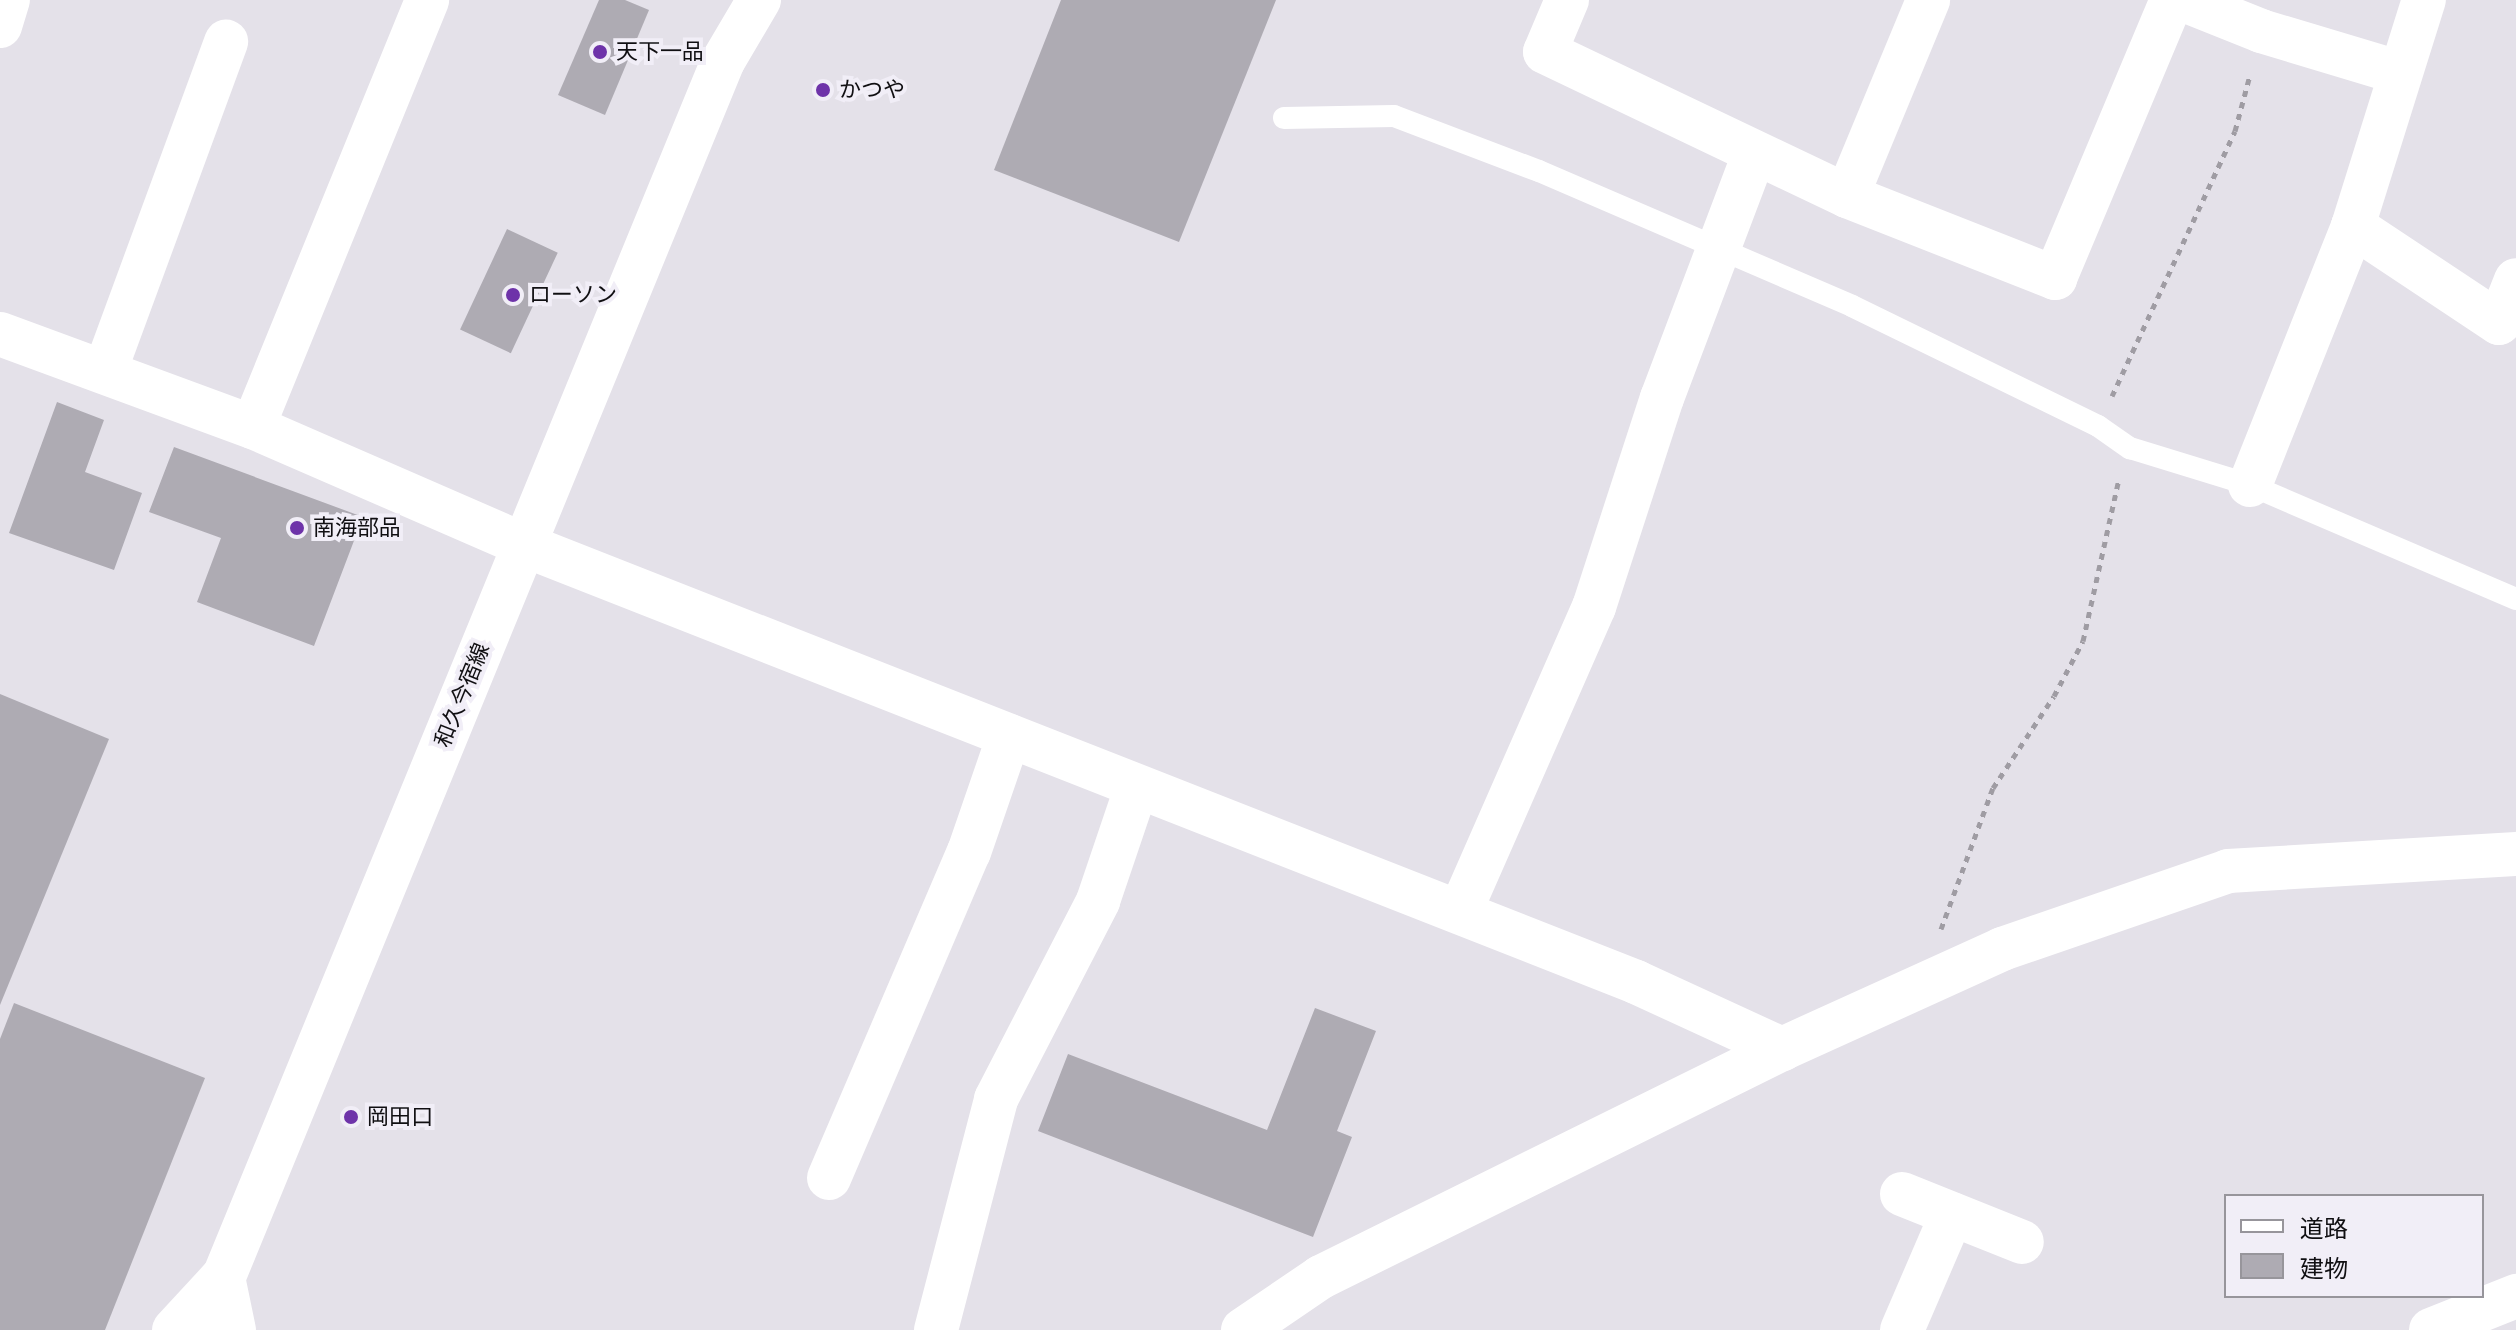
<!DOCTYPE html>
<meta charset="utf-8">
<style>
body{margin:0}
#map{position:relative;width:2516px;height:1330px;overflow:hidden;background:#e4e1e9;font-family:Signika,"Noto Sans JP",sans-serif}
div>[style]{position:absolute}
.building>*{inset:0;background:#aeabb3;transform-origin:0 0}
.path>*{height:5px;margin-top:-2.5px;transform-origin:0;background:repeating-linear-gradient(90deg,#9f9ca3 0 6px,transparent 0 12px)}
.service>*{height:22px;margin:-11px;padding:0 11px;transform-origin:11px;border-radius:11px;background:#fff}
.minor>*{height:44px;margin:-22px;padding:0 22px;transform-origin:22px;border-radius:22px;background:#fff}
.tertiary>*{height:44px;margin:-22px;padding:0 22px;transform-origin:22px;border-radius:22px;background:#fff}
.secondary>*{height:44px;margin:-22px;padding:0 22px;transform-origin:22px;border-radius:22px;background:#fff}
.dots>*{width:22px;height:22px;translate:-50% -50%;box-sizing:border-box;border:4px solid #f1eef7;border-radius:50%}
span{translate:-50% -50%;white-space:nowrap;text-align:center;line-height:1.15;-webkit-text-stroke:8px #f1eef7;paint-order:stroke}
.poi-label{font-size:22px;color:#100f12}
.left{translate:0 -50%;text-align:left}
.street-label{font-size:22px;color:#100f12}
.legend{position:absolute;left:2224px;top:1194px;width:260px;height:104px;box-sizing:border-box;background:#f1eef7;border:2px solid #97959b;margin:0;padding:10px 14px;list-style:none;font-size:24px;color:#100f12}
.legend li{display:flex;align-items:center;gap:16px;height:40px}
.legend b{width:40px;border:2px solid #97959b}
</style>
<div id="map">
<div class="building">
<i style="clip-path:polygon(599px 0,625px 0,649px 10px,605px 115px,558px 95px)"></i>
<i style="clip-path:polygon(1061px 0,1276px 0,1179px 242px,994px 170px)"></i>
<i style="left:507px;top:229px;width:56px;height:111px;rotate:25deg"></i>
<i style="clip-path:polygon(57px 402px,104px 420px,85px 472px,142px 493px,114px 570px,9px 533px)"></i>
<i style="clip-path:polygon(174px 447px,363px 517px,314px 646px,197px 602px,221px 538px,149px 512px)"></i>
<i style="clip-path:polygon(0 694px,109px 739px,0 1005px)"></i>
<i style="clip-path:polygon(14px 1003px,205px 1078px,105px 1330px,0 1330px,0 1039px)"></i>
<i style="clip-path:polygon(1315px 1008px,1376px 1031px,1337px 1131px,1352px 1137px,1313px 1237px,1038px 1131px,1068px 1054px,1267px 1130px)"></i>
</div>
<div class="path">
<i style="left:2112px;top:396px;width:292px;rotate:-65.1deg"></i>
<i style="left:2235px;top:131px;width:58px;rotate:-75deg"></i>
<i style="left:1941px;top:929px;width:150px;rotate:-69.8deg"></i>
<i style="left:1993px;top:788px;width:110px;rotate:-56.5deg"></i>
<i style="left:2054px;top:696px;width:62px;rotate:-62.2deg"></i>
<i style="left:2083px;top:641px;width:166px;rotate:-77.5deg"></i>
</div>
<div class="service">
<i style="left:1284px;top:118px;width:110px;rotate:-1deg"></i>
<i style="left:1394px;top:116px;width:155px;rotate:20.8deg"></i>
<i style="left:1539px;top:171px;width:341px;rotate:23.3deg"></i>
<i style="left:1852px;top:306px;width:274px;rotate:26deg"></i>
<i style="left:2098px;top:426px;width:39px;rotate:35deg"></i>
<i style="left:2130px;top:448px;width:126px;rotate:17.1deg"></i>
<i style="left:2250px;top:485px;width:289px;rotate:23.2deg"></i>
</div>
<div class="minor">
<i style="left:1567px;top:0;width:56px;rotate:112.9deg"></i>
<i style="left:1545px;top:52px;width:335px;rotate:25.5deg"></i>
<i style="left:1847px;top:196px;width:224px;rotate:21.5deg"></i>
<i style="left:2055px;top:278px;width:302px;rotate:-67.2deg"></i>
<i style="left:2184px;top:0;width:83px;rotate:21.9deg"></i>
<i style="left:2261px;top:31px;width:143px;rotate:16.7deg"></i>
<i style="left:0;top:26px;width:27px;rotate:-73deg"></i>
<i style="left:1847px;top:196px;width:212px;rotate:-67.5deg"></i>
<i style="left:2353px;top:226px;width:175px;rotate:33.6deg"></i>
<i style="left:2499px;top:323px;width:46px;rotate:-68.4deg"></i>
<i style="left:0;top:334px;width:270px;rotate:20.2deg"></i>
<i style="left:253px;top:427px;width:296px;rotate:23.5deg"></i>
<i style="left:524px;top:545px;width:1195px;rotate:21.45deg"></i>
<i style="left:1636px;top:982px;width:161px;rotate:24.7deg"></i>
<i style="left:105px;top:371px;width:351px;rotate:-69.8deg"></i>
<i style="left:253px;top:427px;width:461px;rotate:-67.8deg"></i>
<i style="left:2250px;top:485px;width:279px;rotate:-68.3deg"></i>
<i style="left:2353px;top:226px;width:237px;rotate:-72.6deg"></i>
<i style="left:1460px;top:912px;width:333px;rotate:-66.3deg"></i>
<i style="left:1594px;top:607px;width:220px;rotate:-72deg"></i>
<i style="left:1662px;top:398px;width:261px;rotate:-69.3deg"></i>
<i style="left:829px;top:1178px;width:355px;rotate:-66.8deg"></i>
<i style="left:969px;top:852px;width:123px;rotate:-71deg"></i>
<i style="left:1902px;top:1194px;width:129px;rotate:21.8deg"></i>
<i style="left:223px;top:1277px;width:54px;rotate:78.3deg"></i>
<i style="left:174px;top:1330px;width:69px;rotate:-47.3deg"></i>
<i style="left:936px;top:1330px;width:239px;rotate:-75.4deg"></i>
<i style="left:996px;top:1099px;width:223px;rotate:-62.7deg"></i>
<i style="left:1098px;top:901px;width:118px;rotate:-71.3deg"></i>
<i style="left:1243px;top:1330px;width:94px;rotate:-34.2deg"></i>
<i style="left:1321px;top:1277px;width:514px;rotate:-26.32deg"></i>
<i style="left:1782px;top:1049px;width:242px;rotate:-24.4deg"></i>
<i style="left:2002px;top:949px;width:239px;rotate:-19deg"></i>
<i style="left:2228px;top:871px;width:289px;rotate:-3.4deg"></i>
<i style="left:1902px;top:1330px;width:126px;rotate:-66.7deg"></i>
</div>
<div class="tertiary">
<i style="left:2431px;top:1330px;width:92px;rotate:-21.8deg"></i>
</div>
<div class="secondary">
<i style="left:202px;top:1330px;width:1372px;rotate:-67.68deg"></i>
<i style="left:723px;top:61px;width:71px;rotate:-59.5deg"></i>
</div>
<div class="dots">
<i style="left:600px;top:52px;background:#6e33a9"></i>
<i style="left:823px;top:90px;background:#6e33a9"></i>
<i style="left:513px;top:295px;background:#6e33a9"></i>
<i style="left:297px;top:528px;background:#6e33a9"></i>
<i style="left:351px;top:1117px;background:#6e33a9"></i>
</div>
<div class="poi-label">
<span class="left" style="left:616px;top:52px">天下一品</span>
<span class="left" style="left:839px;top:90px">かつや</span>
<span class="left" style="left:529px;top:295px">ローソン</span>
<span class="left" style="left:313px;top:528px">南海部品</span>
<span class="left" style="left:367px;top:1117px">岡田口</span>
</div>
<div class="street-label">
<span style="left:462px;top:695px;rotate:-68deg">和久今宿線</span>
</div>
<ul class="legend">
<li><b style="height:10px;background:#fff"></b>道路</li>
<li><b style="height:22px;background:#aeabb3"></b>建物</li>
</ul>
</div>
